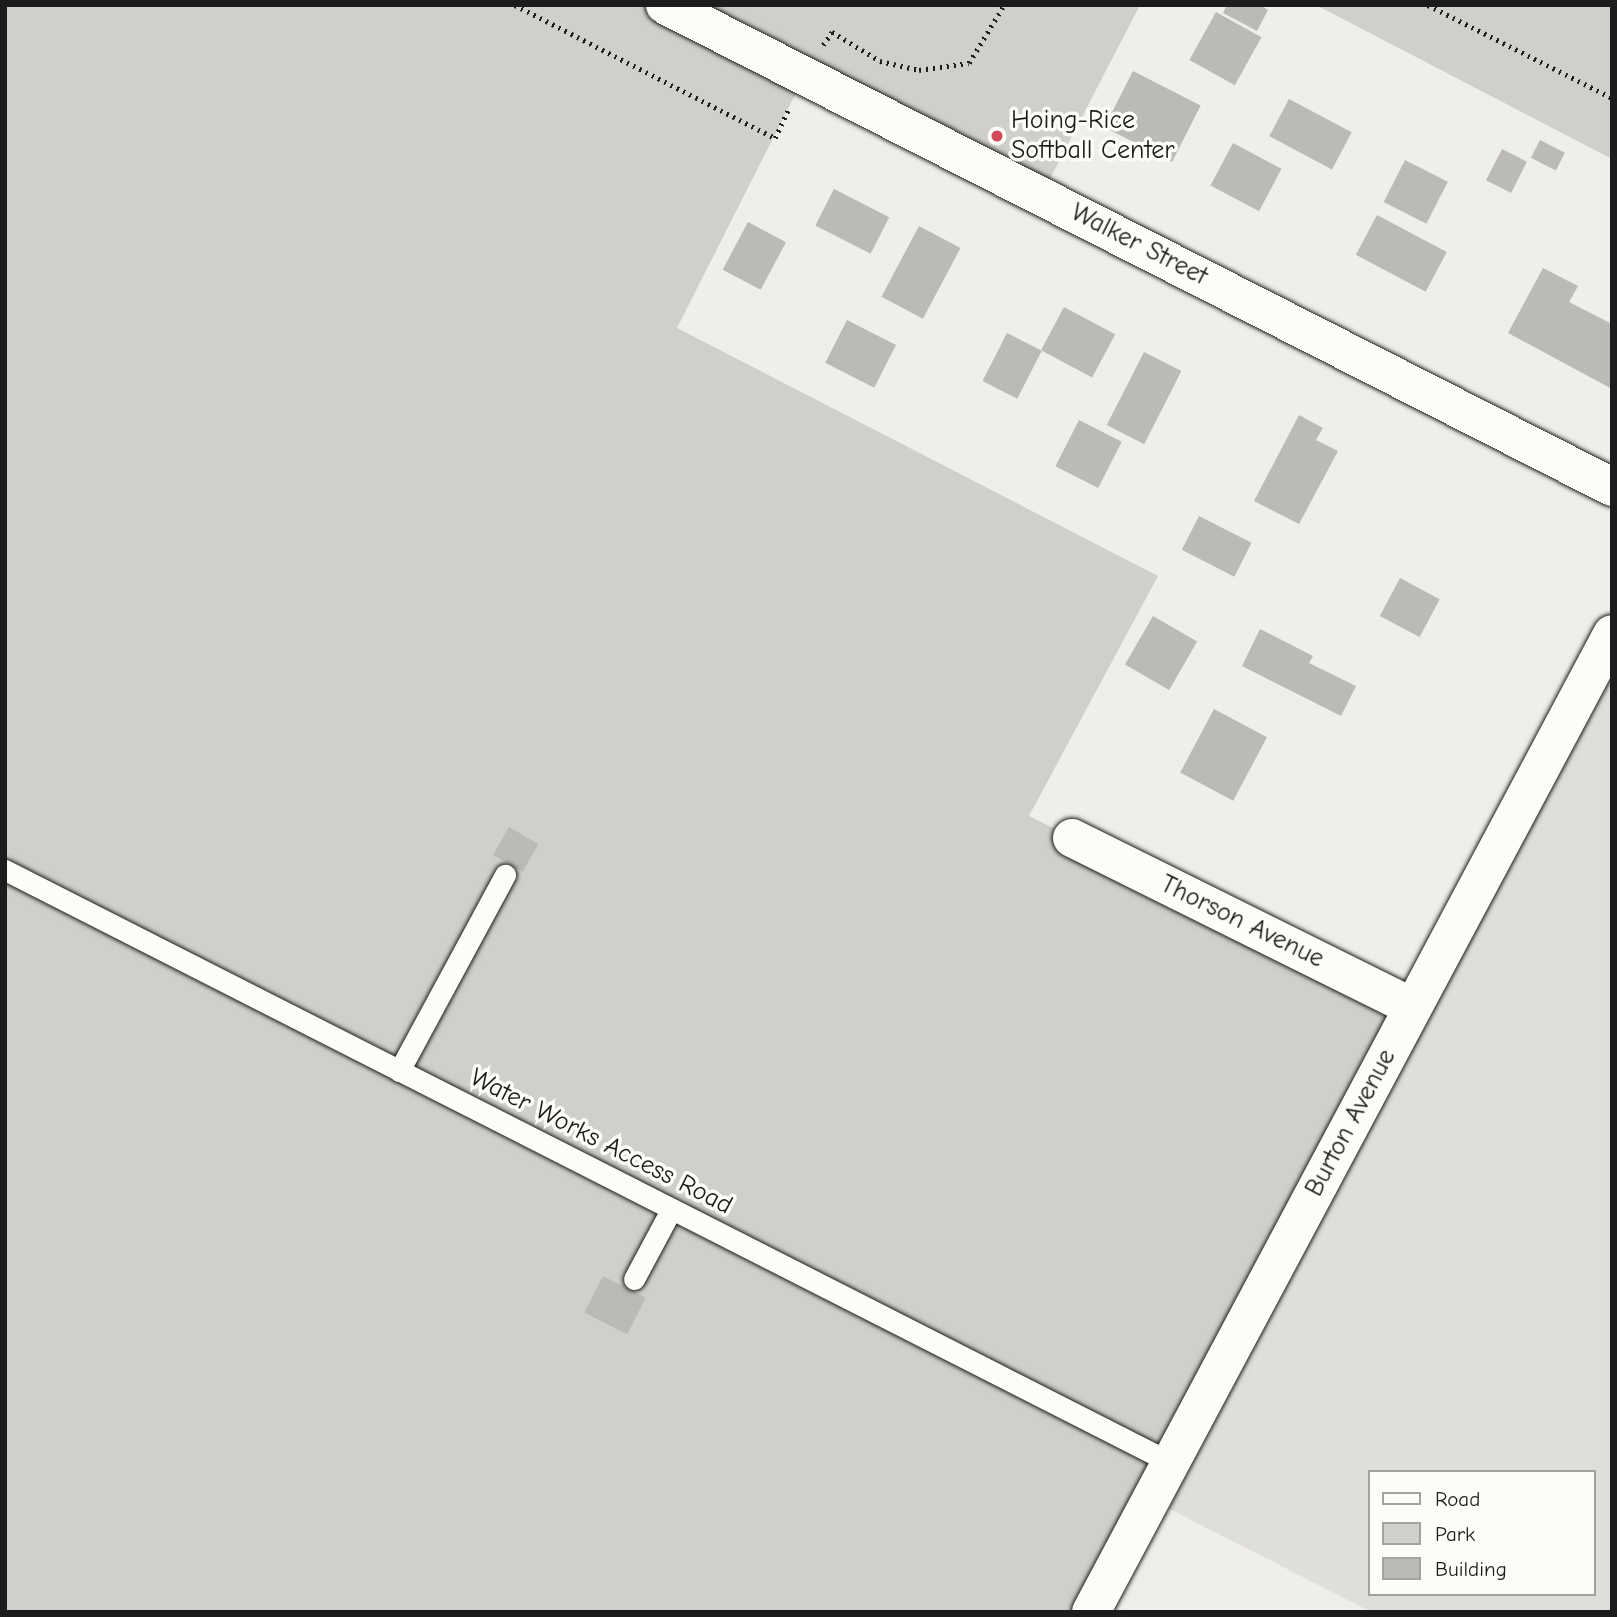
<!DOCTYPE html>
<style>
body{margin:0}
#map{position:relative;width:1617px;height:1617px;overflow:hidden;background:#f0eeea;font-family:"Comic Neue",sans-serif}
div>[style]{position:absolute}
.built>*{inset:0;background:#e0deda}
.green>*{inset:0;background:#d0cfcc}
.building>*{inset:0;background:#bbbab6;transform-origin:0 0}
.path>*{height:4.5px;margin-top:-2.25px;transform-origin:0;background:repeating-linear-gradient(90deg,#1c1c1c 0 2px,transparent 0 7px)}
.roads{filter:drop-shadow(0 0 2px #1c1c1c) drop-shadow(0 0 2px #1c1c1c)}
.service>*{height:21px;margin:-10.5px;padding:0 10.5px;transform-origin:10.5px;border-radius:10.5px;background:#fdfcf7}
.minor>*{height:38px;margin:-19px;padding:0 19px;transform-origin:19px;border-radius:19px;background:#fdfcf7}
.dots>*{width:19px;height:19px;translate:-50% -50%;box-sizing:border-box;border:4px solid #fdfcf7;border-radius:50%}
span{translate:-50% -50%;white-space:nowrap;text-align:center;line-height:1.15;-webkit-text-stroke:7px #fdfcf7;paint-order:stroke}
.poi-label{font-size:26px;color:#1c1c1c}
.left{translate:0 -50%;text-align:left}
.street-label{font-size:26px;color:#1c1c1c}
.frame{position:absolute;inset:0;border:7px solid #1c1c1c;pointer-events:none}
.legend{position:absolute;left:1368px;top:1470px;width:228px;height:126px;box-sizing:border-box;background:#fdfcf7;border:2px solid #a3a29f;margin:0;padding:9px 12px;list-style:none;font-size:21px;color:#1c1c1c}
.legend li{display:flex;align-items:center;gap:14px;height:35px}
.legend b{width:35px;border:2px solid #a3a29f}
</style>
<div id="map">
<div class="built">
<i style="clip-path:polygon(evenodd,1612px 634px,1612px 1612px,1371px 1612px,1152px 1500px,1612px 634px,1370px 1472px,1594px 1472px,1594px 1594px,1370px 1594px,1370px 1472px)"></i>
</div>
<div class="green">
<i style="clip-path:polygon(5px 5px,1140px 5px,1041px 196px,804px 77px,677px 328px,1158px 576px,1029px 816px,1412px 1007px,1091px 1612px,5px 1612px)"></i>
<i style="clip-path:polygon(1316px 5px,1612px 5px,1612px 159px)"></i>
</div>
<div class="building">
<i style="clip-path:polygon(1227px 5px,1260px 5px,1268px 10px,1257px 31px,1223px 13px)"></i>
<i style="left:1216px;top:12px;width:52px;height:55px;rotate:29deg"></i>
<i style="left:1133px;top:71px;width:76px;height:63px;rotate:27deg"></i>
<i style="left:1289px;top:99px;width:71px;height:42px;rotate:28deg"></i>
<i style="left:1540px;top:140px;width:28px;height:20px;rotate:27deg"></i>
<i style="left:1233px;top:143px;width:55px;height:48px;rotate:28deg"></i>
<i style="left:1502px;top:149px;width:28px;height:35px;rotate:27deg"></i>
<i style="left:1405px;top:160px;width:48px;height:47px;rotate:27deg"></i>
<i style="left:834px;top:189px;width:62px;height:41px;rotate:27deg"></i>
<i style="left:1377px;top:215px;width:79px;height:45px;rotate:28deg"></i>
<i style="left:748px;top:222px;width:43px;height:54px;rotate:28deg"></i>
<i style="left:919px;top:226px;width:47px;height:80px;rotate:28deg"></i>
<i style="clip-path:polygon(1543px 268px,1578px 286px,1569px 302px,1612px 324px,1612px 389px,1508px 333px)"></i>
<i style="left:1064px;top:307px;width:58px;height:49px;rotate:28deg"></i>
<i style="left:847px;top:320px;width:55px;height:48px;rotate:27deg"></i>
<i style="left:1007px;top:333px;width:39px;height:54px;rotate:27deg"></i>
<i style="left:1144px;top:352px;width:42px;height:82px;rotate:27deg"></i>
<i style="clip-path:polygon(1299px 415px,1323px 428px,1316px 440px,1338px 451px,1299px 524px,1254px 501px)"></i>
<i style="left:1079px;top:420px;width:48px;height:52px;rotate:27deg"></i>
<i style="left:1199px;top:516px;width:59px;height:38px;rotate:27deg"></i>
<i style="left:1400px;top:578px;width:45px;height:43px;rotate:28deg"></i>
<i style="left:1153px;top:616px;width:51px;height:56px;rotate:30deg"></i>
<i style="clip-path:polygon(1260px 629px,1313px 656px,1309px 663px,1356px 686px,1341px 716px,1242px 666px)"></i>
<i style="left:1214px;top:709px;width:60px;height:72px;rotate:28deg"></i>
<i style="left:509px;top:827px;width:34px;height:32px;rotate:30deg"></i>
<i style="left:603px;top:1276px;width:48px;height:41px;rotate:27deg"></i>
</div>
<div class="path">
<i style="left:515px;top:5px;width:292px;rotate:27.1deg"></i>
<i style="left:775px;top:138px;width:33px;rotate:-65deg"></i>
<i style="left:1428px;top:5px;width:206px;rotate:26.8deg"></i>
<i style="left:823px;top:45px;width:16px;rotate:-55deg"></i>
<i style="left:832px;top:32px;width:56px;rotate:31.1deg"></i>
<i style="left:880px;top:61px;width:40px;rotate:13deg"></i>
<i style="left:919px;top:70px;width:50px;rotate:-8deg"></i>
<i style="left:969px;top:63px;width:68px;rotate:-58.9deg"></i>
</div>
<div class="roads">
<div class="service">
<i style="left:5px;top:870px;width:1309px;rotate:26.94deg"></i>
<i style="left:399px;top:1071px;width:223px;rotate:-61.6deg"></i>
<i style="left:634px;top:1279px;width:78px;rotate:-61.8deg"></i>
</div>
<div class="minor">
<i style="left:665px;top:5px;width:1063px;rotate:26.97deg"></i>
<i style="left:1072px;top:838px;width:380px;rotate:26.4deg"></i>
<i style="left:1091px;top:1612px;width:1108px;rotate:-61.95deg"></i>
</div>
</div>
<div class="dots">
<i style="left:997px;top:136px;background:#d1495b"></i>
</div>
<div class="poi-label">
<span class="left" style="left:1011px;top:136px">Hoing-Rice<br>Softball Center</span>
</div>
<div class="street-label">
<span style="left:1139px;top:245px;rotate:27deg">Walker Street</span>
<span style="left:1242px;top:922px;rotate:26deg">Thorson Avenue</span>
<span style="left:1351px;top:1123px;rotate:-62deg">Burton Avenue</span>
<span style="left:601px;top:1142px;rotate:27deg">Water Works Access Road</span>
</div>
<div class="frame"></div>
<ul class="legend">
<li><b style="height:9px;background:#fdfcf7"></b>Road</li>
<li><b style="height:19px;background:#d0cfcc"></b>Park</li>
<li><b style="height:19px;background:#bbbab6"></b>Building</li>
</ul>
</div>
